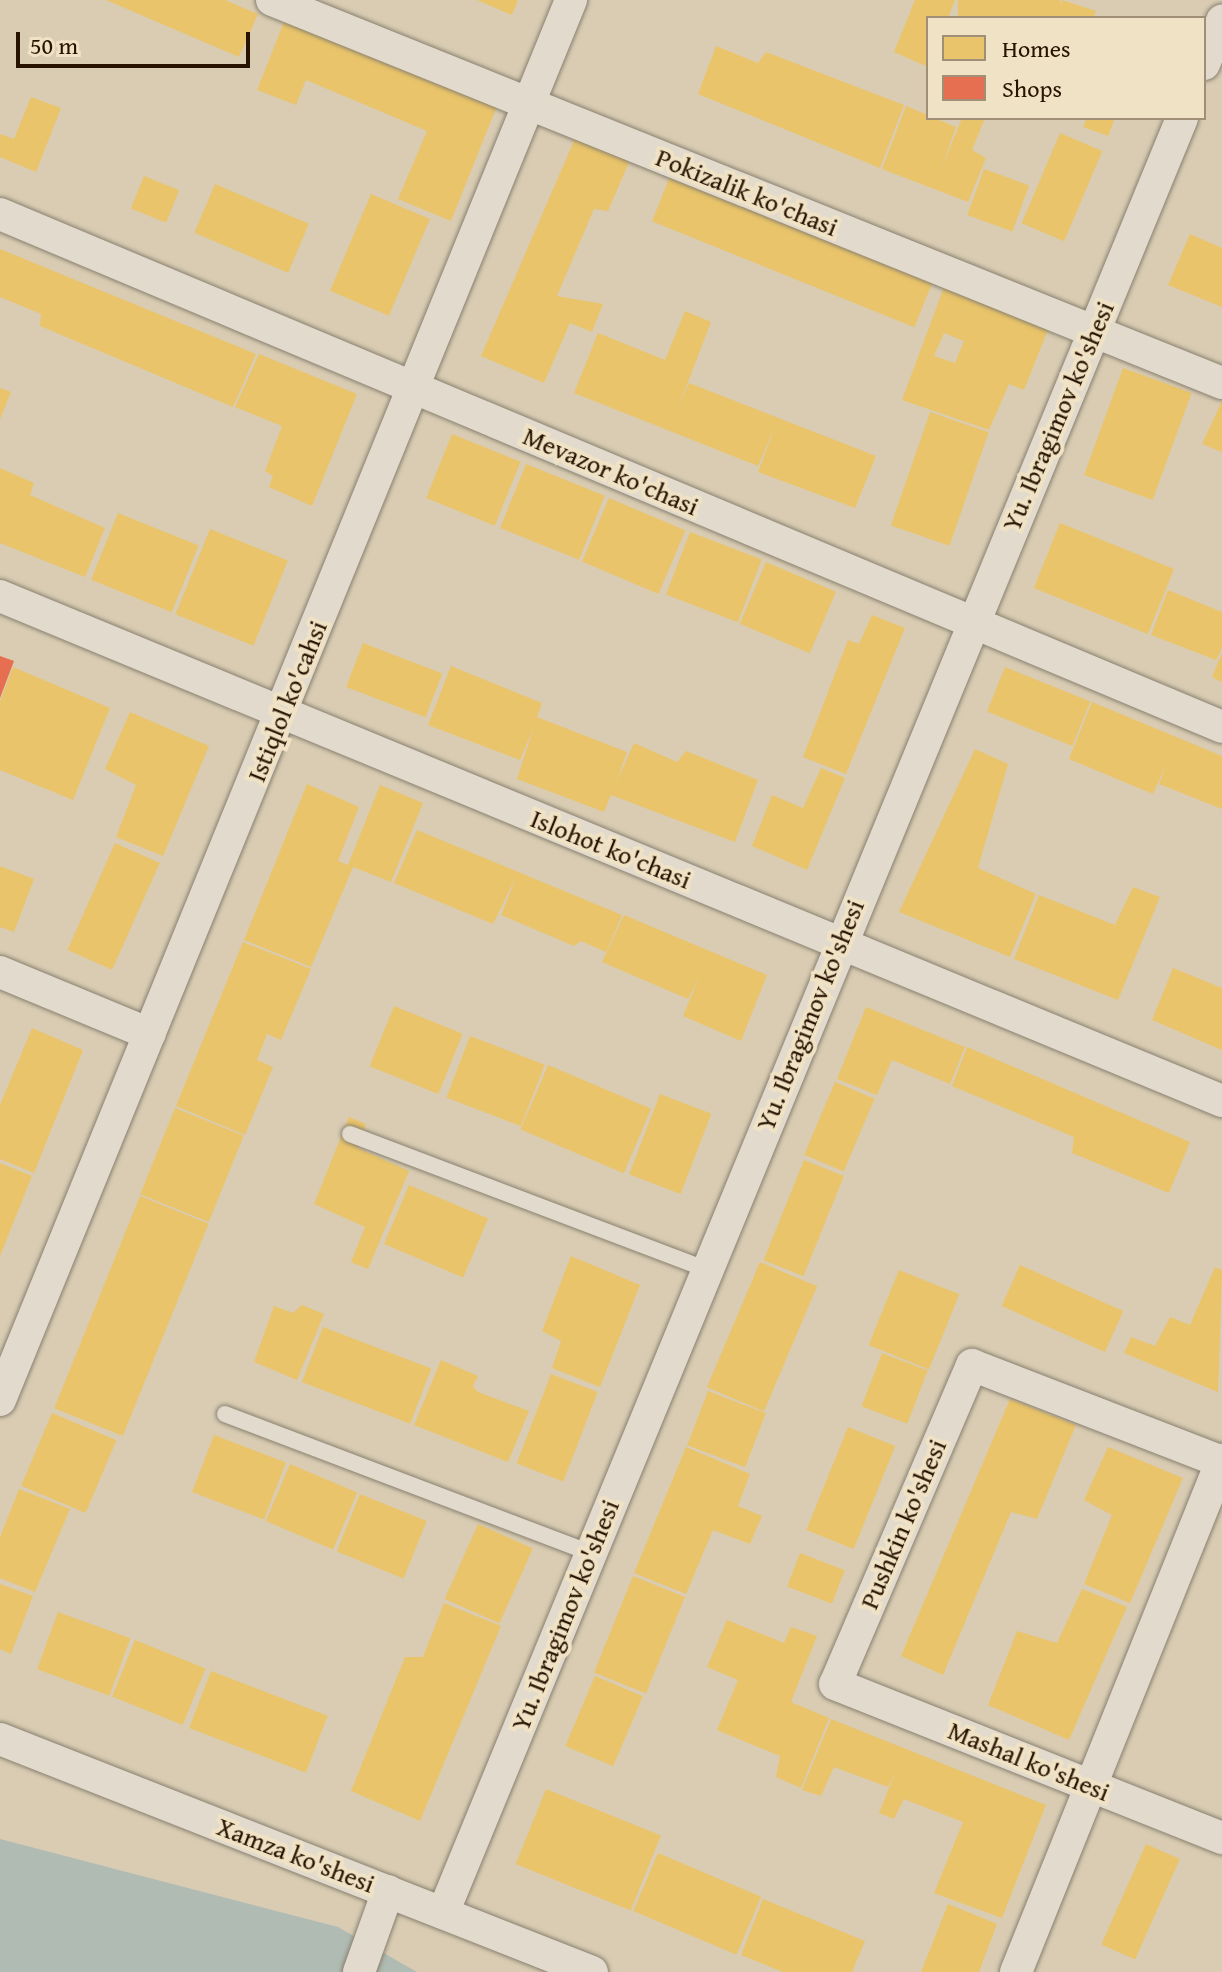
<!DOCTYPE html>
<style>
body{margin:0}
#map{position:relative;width:1222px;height:1972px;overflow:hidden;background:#d9ccb3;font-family:"Gentium Book Plus",serif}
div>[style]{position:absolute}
.water>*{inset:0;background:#b0bbb3}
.homes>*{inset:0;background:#e9c46a;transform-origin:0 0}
.shops>*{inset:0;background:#e76f51}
.roads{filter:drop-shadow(0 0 2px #89806f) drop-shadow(0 0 2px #89806f)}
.lane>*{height:16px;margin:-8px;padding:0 8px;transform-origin:8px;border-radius:8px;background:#e1dacd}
.street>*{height:32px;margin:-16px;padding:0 16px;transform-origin:16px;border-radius:16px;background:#e1dacd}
span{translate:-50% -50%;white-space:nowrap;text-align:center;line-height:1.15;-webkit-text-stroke:8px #f0e2c4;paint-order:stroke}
.street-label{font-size:26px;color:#271300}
.legend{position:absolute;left:926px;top:16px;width:280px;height:104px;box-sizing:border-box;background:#f0e2c4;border:2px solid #a08f76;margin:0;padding:10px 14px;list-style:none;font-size:24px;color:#271300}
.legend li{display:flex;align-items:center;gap:16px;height:40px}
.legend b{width:40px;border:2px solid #a08f76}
.scale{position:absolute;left:16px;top:32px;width:234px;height:36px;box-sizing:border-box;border:4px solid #271300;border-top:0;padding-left:10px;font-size:24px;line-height:28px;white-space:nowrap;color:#271300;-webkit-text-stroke:6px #f0e2c4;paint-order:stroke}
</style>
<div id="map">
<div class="water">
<i style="clip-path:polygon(0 1839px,338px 1927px,417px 1972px,0 1972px)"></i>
</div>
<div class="homes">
<i style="clip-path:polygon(106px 0,225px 0,258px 14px,239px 57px)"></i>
<i style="clip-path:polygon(477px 0,518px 0,512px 15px)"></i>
<i style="clip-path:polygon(915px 0,955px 0,948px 18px,928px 18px,928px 67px,894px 52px)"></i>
<i style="left:958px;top:0;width:102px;height:19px"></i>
<i style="clip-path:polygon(1062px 0,1096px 11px,1093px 18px,1054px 18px)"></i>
<i style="clip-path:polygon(286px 17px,503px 91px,451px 221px,398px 199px,427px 131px,306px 80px,296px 105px,257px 90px)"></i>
<i style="clip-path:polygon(716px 46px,758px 63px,766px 52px,904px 105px,880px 168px,698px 94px)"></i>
<i style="clip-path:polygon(31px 97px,61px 108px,36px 172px,0 157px,0 134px,14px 139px)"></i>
<i style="clip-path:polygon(906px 106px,956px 127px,941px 170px,962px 118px,985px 118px,972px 150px,986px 158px,968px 202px,882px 169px)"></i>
<i style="clip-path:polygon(1087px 118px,1115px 118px,1108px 136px,1083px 127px)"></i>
<i style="left:1060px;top:133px;width:46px;height:98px;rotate:23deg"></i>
<i style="clip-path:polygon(576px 136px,630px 160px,608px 211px,594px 209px,557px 296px,603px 304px,592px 332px,570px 323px,544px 383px,481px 356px)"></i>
<i style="left:984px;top:169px;width:48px;height:49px;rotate:20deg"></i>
<i style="left:671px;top:174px;width:283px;height:51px;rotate:22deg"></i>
<i style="left:144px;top:176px;width:38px;height:35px;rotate:22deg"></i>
<i style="left:215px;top:184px;width:102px;height:53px;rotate:23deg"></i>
<i style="left:371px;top:194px;width:64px;height:105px;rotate:23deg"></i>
<i style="clip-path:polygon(1190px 234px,1222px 248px,1222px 307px,1168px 285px)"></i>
<i style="clip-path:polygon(0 249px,256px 354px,233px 407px,40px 326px,41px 314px,0 297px)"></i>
<i style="clip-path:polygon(evenodd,953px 263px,1053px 317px,1024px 390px,1009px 384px,989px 430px,902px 400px,953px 263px,944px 333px,964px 341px,955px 363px,934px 356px,944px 333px)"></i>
<i style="clip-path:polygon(685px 311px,711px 322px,678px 408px,689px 383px,876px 456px,855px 508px,758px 472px,776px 424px,758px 466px,574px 393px,598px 333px,665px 360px)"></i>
<i style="clip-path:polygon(259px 354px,357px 394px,312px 506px,269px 487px,273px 476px,265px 471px,282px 426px,235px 407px)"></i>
<i style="left:1123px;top:368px;width:73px;height:114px;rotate:20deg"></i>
<i style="clip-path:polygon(0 388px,11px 392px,0 419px)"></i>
<i style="clip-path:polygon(1222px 401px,1222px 452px,1202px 444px)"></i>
<i style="left:930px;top:412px;width:62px;height:120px;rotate:19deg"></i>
<i style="left:452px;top:434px;width:74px;height:69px;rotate:22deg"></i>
<i style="left:526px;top:464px;width:85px;height:69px;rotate:22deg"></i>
<i style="clip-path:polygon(0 468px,34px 483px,30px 495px,105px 528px,85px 577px,0 543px)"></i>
<i style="left:609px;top:498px;width:83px;height:69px;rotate:23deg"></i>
<i style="left:118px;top:513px;width:87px;height:72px;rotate:22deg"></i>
<i style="left:1060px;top:523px;width:123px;height:70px;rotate:22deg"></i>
<i style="left:210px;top:529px;width:84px;height:92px;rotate:22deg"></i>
<i style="left:690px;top:532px;width:77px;height:67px;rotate:21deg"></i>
<i style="left:766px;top:562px;width:76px;height:67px;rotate:23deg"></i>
<i style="clip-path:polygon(1168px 590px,1222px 612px,1222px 648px,1216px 660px,1151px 635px)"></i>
<i style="clip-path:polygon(872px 615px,905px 628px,846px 774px,803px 757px,848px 640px,859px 644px)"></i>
<i style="left:363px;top:643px;width:85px;height:47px;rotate:21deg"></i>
<i style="clip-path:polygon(1222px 653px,1222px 682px,1212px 677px)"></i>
<i style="clip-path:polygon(451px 666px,542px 703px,537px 717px,627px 752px,616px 783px,634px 743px,677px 762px,686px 751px,758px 780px,735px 842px,611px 795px,604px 812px,517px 779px,533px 729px,520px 760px,428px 725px)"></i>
<i style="clip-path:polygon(13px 667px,110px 708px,73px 800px,0 770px,0 701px)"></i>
<i style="left:1005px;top:667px;width:92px;height:48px;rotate:22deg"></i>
<i style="clip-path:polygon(1092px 702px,1222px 756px,1222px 809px,1159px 784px,1166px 764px,1153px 794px,1069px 759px)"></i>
<i style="clip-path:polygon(130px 712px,209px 746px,163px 856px,116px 837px,136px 785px,105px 769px)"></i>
<i style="clip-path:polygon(975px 749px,1008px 764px,978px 868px,1036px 894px,1010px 957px,899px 912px)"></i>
<i style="clip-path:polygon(821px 768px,845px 778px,807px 870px,752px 846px,772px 795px,803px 808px)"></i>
<i style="clip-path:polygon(307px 784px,359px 807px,338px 861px,348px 865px,380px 785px,423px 803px,391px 882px,353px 867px,311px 967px,244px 940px)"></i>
<i style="clip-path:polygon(417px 830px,622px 915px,606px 952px,581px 941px,574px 946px,501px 915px,517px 875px,493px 924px,394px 883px)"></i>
<i style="left:115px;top:843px;width:49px;height:117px;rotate:24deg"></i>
<i style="clip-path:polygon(0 866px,34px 879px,14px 932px,0 927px)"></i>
<i style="clip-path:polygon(1133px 887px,1160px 897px,1118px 1000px,1014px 959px,1039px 895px,1115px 925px)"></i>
<i style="clip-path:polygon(624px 915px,767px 975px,741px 1041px,683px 1016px,699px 977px,688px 999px,602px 962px)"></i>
<i style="clip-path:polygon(243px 942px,311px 969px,281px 1040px,267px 1034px,257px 1060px,273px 1067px,245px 1135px,176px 1106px)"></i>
<i style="clip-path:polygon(1173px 968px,1222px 988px,1222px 1050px,1152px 1020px)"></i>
<i style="left:394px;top:1006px;width:74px;height:65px;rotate:22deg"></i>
<i style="clip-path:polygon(866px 1007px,965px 1047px,950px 1084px,892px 1060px,877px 1095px,837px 1079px)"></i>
<i style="clip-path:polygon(32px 1028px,83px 1050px,34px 1173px,0 1159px,0 1105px)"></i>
<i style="left:470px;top:1036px;width:80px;height:66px;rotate:21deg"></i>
<i style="clip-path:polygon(967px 1047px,1190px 1142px,1169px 1193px,1072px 1153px,1074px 1137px,952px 1086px)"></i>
<i style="left:548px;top:1065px;width:112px;height:70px;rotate:23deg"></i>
<i style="left:835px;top:1082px;width:43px;height:79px;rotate:23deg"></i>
<i style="left:660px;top:1094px;width:55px;height:86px;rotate:21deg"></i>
<i style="left:175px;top:1108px;width:74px;height:93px;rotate:22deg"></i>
<i style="clip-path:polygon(349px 1117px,366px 1124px,358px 1148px,409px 1171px,368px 1269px,351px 1262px,365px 1227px,314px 1204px)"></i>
<i style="left:804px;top:1160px;width:43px;height:108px;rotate:22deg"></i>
<i style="clip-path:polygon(0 1163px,32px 1176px,0 1256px)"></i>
<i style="left:409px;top:1185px;width:86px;height:64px;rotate:23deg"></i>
<i style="left:140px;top:1196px;width:74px;height:229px;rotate:22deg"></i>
<i style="clip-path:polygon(571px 1256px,640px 1285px,600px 1387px,552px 1368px,561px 1341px,542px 1331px)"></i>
<i style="left:760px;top:1262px;width:62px;height:136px;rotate:23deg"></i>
<i style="left:1020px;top:1265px;width:113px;height:45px;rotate:24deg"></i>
<i style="clip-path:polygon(1215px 1267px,1222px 1270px,1218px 1392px,1124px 1353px,1131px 1337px,1155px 1346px,1170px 1317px,1190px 1325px)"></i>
<i style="left:899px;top:1270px;width:65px;height:81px;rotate:22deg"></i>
<i style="clip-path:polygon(302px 1305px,324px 1314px,297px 1380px,254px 1362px,274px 1306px,293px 1313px)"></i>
<i style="left:323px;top:1327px;width:116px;height:59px;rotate:21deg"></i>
<i style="left:882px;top:1353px;width:49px;height:57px;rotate:21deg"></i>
<i style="clip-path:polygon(441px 1360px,478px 1376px,473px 1386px,478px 1392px,529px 1411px,508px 1462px,414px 1425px)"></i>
<i style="left:551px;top:1374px;width:50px;height:96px;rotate:21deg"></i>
<i style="left:708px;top:1391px;width:62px;height:58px;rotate:21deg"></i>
<i style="clip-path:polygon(1010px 1399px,1076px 1425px,1037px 1519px,1011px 1512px,943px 1675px,901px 1656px)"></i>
<i style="left:52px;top:1413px;width:70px;height:79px;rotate:23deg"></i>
<i style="left:848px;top:1427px;width:51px;height:111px;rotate:22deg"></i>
<i style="left:214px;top:1435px;width:77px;height:61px;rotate:21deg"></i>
<i style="clip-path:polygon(686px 1447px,750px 1474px,738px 1506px,762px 1516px,750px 1544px,713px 1530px,686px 1594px,634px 1573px)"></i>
<i style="clip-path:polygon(1108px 1447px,1183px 1478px,1130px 1603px,1084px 1584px,1112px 1515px,1084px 1500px)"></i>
<i style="left:290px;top:1464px;width:73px;height:62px;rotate:23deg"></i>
<i style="clip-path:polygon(19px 1489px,70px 1509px,35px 1592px,0 1578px,0 1537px)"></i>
<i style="left:360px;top:1494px;width:72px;height:62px;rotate:22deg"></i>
<i style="left:478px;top:1524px;width:60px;height:82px;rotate:24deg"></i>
<i style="left:800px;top:1553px;width:48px;height:36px;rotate:21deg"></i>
<i style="left:633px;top:1576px;width:56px;height:104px;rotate:22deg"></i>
<i style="clip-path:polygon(0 1584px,33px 1596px,11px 1654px,0 1649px)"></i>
<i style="clip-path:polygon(1082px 1589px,1127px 1607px,1069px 1740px,988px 1705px,1017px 1631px,1057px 1643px)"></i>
<i style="clip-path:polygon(444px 1603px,501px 1626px,420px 1821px,351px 1791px,405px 1657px,423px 1657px)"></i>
<i style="left:58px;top:1612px;width:77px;height:61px;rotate:20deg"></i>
<i style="clip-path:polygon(727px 1620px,784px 1643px,791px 1627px,817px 1636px,791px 1702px,829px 1718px,801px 1788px,776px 1777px,780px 1756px,717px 1730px,738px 1680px,707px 1667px)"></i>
<i style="left:135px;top:1640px;width:76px;height:61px;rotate:22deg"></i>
<i style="left:211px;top:1671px;width:125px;height:61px;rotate:21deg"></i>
<i style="left:595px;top:1676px;width:52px;height:76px;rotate:23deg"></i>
<i style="clip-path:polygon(831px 1719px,1046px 1805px,1002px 1918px,934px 1893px,963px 1822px,904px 1799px,894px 1819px,879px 1813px,895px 1773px,888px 1787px,834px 1767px,821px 1796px,802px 1790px)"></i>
<i style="left:546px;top:1789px;width:124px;height:81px;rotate:22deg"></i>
<i style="left:1146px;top:1844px;width:37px;height:110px;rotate:24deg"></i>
<i style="left:658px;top:1853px;width:112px;height:63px;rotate:23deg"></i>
<i style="clip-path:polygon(763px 1899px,865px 1941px,852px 1972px,783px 1972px,741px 1955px)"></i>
<i style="clip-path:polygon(948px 1904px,997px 1924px,979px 1972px,921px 1972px)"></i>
</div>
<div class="shops">
<i style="clip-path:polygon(0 656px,14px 661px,0 698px)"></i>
</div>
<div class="roads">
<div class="lane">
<i style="left:350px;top:1134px;width:381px;rotate:20.8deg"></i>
<i style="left:225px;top:1414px;width:391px;rotate:20.8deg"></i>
</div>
<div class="street">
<i style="left:272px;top:0;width:1024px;rotate:21.96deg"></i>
<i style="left:1204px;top:64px;width:47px;rotate:-67.3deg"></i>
<i style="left:0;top:214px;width:1325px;rotate:22.77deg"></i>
<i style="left:0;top:596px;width:1322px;rotate:22.45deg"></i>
<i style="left:0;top:972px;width:162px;rotate:22.5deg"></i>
<i style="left:0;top:1400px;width:1512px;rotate:-67.81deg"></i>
<i style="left:1222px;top:1462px;width:268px;rotate:-158.8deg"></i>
<i style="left:972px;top:1365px;width:347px;rotate:113.2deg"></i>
<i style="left:835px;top:1684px;width:417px;rotate:21.7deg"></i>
<i style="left:0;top:1739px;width:636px;rotate:21.48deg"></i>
<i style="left:443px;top:1913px;width:1941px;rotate:-67.62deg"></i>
<i style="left:359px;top:1972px;width:86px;rotate:-70.3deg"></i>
<i style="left:1016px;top:1972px;width:552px;rotate:-68.08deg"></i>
</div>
</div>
<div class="street-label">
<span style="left:747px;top:192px;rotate:22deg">Pokizalik ko'chasi</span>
<span style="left:1058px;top:416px;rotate:-67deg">Yu. Ibragimov ko'shesi</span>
<span style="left:611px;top:471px;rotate:23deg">Mevazor ko'chasi</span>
<span style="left:287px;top:701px;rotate:-68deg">Istiqlol ko'cahsi</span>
<span style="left:611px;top:849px;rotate:22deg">Islohot ko'chasi</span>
<span style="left:810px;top:1015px;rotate:-68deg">Yu. Ibragimov ko'shesi</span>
<span style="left:903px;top:1524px;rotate:-67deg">Pushkin ko'shesi</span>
<span style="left:565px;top:1615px;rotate:-68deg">Yu. Ibragimov ko'shesi</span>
<span style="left:1029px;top:1761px;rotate:22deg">Mashal ko'shesi</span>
<span style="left:296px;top:1855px;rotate:21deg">Xamza ko'shesi</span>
</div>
<ul class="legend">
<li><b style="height:22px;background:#e9c46a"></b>Homes</li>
<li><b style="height:22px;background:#e76f51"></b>Shops</li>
</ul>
<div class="scale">50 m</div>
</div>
